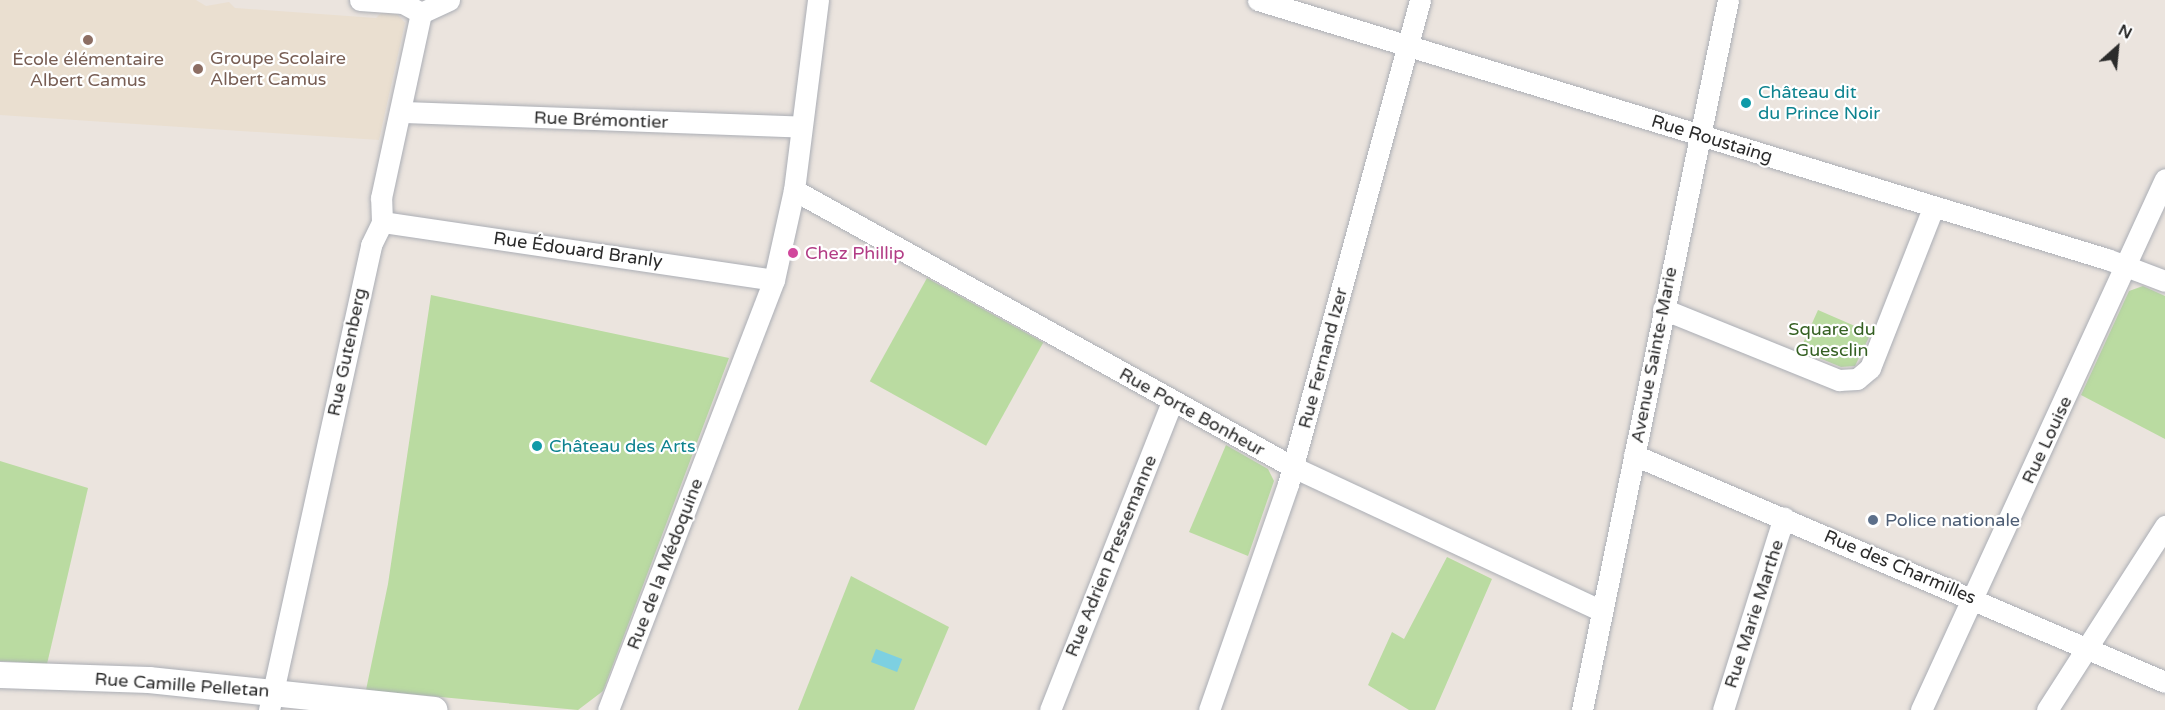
<!DOCTYPE html>
<meta charset="utf-8">
<style>
body{margin:0}
#map{position:relative;width:2165px;height:710px;overflow:hidden;background:#ebe4de;font-family:"Varela Round",sans-serif}
div>[style]{position:absolute}
.education>*{inset:0;background:#eadfd0}
.green>*{inset:0;background:#badba1;transform-origin:0 0}
.water>*{inset:0;background:#7dd0e1;transform-origin:0 0}
.roads{filter:drop-shadow(0 0 2px #abaeb5) drop-shadow(0 0 2px #abaeb5)}
.minor>*{height:21px;margin:-10.5px;padding:0 10.5px;transform-origin:10.5px;border-radius:10.5px;background:#fff}
.tertiary>*{height:26px;margin:-13px;padding:0 13px;transform-origin:13px;border-radius:13px;background:#fff}
.dots>*{width:16px;height:16px;translate:-50% -50%;box-sizing:border-box;border:3px solid #fff;border-radius:50%}
span{translate:-50% -50%;white-space:nowrap;text-align:center;line-height:1.15;-webkit-text-stroke:4.5px #fff;paint-order:stroke}
.education-label{font-size:18px;color:#785e54}
.left{translate:0 -50%;text-align:left}
.culture-label{font-size:18px;color:#0d838f}
.street-label{font-size:18px;color:#2b2b2b}
.hotel-label{font-size:18px;color:#b23c85}
.park-label{font-size:18px;color:#356022}
.service-label{font-size:18px;color:#4e5e75}
.north{position:absolute;left:2087px;top:18px;width:60px;height:60px;-webkit-text-stroke:4px #fff;paint-order:stroke;rotate:27deg;font-size:16px;font-weight:700;line-height:24px;text-align:center;color:#2b2b2b}
.north::after{content:'';display:block;margin:auto;width:21px;height:27px;background:#2b2b2b;clip-path:polygon(50% 0,100% 100%,50% 72%,0 100%)}
</style>
<div id="map">
<div class="education">
<i style="clip-path:polygon(0 0,196px 0,206px 6px,229px 2px,235px 8px,376px 18px,382px 12px,397px 14px,405px 23px,379px 140px,0 115px)"></i>
</div>
<div class="green">
<i style="left:927px;top:278px;width:133px;height:118px;rotate:29deg"></i>
<i style="clip-path:polygon(2143px 286px,2165px 296px,2165px 439px,2081px 395px,2129px 291px)"></i>
<i style="clip-path:polygon(431px 295px,729px 358px,603px 691px,578px 710px,366px 690px,388px 584px)"></i>
<i style="clip-path:polygon(1818px 310px,1871px 333px,1855px 366px,1841px 367px,1800px 350px)"></i>
<i style="clip-path:polygon(1226px 445px,1268px 469px,1274px 481px,1248px 556px,1189px 532px)"></i>
<i style="clip-path:polygon(0 461px,88px 488px,47px 664px,0 661px)"></i>
<i style="clip-path:polygon(1447px 557px,1492px 579px,1435px 710px,1409px 710px,1368px 685px,1392px 632px,1404px 639px)"></i>
<i style="clip-path:polygon(851px 576px,949px 627px,914px 710px,798px 710px)"></i>
</div>
<div class="water">
<i style="left:876px;top:649px;width:28px;height:14px;rotate:21deg"></i>
</div>
<div class="roads">
<div class="minor">
<i style="left:360px;top:0;width:43px;rotate:4deg"></i>
<i style="left:403px;top:3px;width:21px;rotate:29deg"></i>
<i style="left:1258px;top:0;width:888px;rotate:16.97deg"></i>
<i style="left:2107px;top:259px;width:62px;rotate:20.8deg"></i>
<i style="left:421px;top:13px;width:31px;rotate:-25deg"></i>
<i style="left:401px;top:112px;width:400px;rotate:2.1deg"></i>
<i style="left:794px;top:190px;width:571px;rotate:29.04deg"></i>
<i style="left:1293px;top:467px;width:341px;rotate:25deg"></i>
<i style="left:382px;top:222px;width:396px;rotate:8.4deg"></i>
<i style="left:1663px;top:309px;width:190px;rotate:22deg"></i>
<i style="left:1839px;top:380px;width:18px;rotate:-3deg"></i>
<i style="left:1857px;top:379px;width:17px;rotate:-40deg"></i>
<i style="left:1870px;top:368px;width:172px;rotate:-68.5deg"></i>
<i style="left:1634px;top:455px;width:577px;rotate:23.15deg"></i>
<i style="left:269px;top:710px;width:476px;rotate:-77.6deg"></i>
<i style="left:371px;top:245px;width:25px;rotate:-64deg"></i>
<i style="left:382px;top:222px;width:24px;rotate:-92deg"></i>
<i style="left:381px;top:198px;width:189px;rotate:-77.8deg"></i>
<i style="left:608px;top:710px;width:461px;rotate:-68.9deg"></i>
<i style="left:774px;top:280px;width:92px;rotate:-77.5deg"></i>
<i style="left:794px;top:190px;width:192px;rotate:-82.8deg"></i>
<i style="left:1050px;top:710px;width:331px;rotate:-68.4deg"></i>
<i style="left:1209px;top:710px;width:239px;rotate:-70.7deg"></i>
<i style="left:1288px;top:484px;width:502px;rotate:-74.74deg"></i>
<i style="left:1582px;top:710px;width:725px;rotate:-78.38deg"></i>
<i style="left:1723px;top:710px;width:202px;rotate:-72.5deg"></i>
<i style="left:1921px;top:710px;width:584px;rotate:-65.32deg"></i>
<i style="left:2047px;top:710px;width:219px;rotate:-57.3deg"></i>
</div>
<div class="tertiary">
<i style="left:0;top:675px;width:149px;rotate:1.9deg"></i>
<i style="left:149px;top:680px;width:287px;rotate:6deg"></i>
</div>
</div>
<div class="dots">
<i style="left:88px;top:40px;background:#8d6e63"></i>
<i style="left:198px;top:69px;background:#8d6e63"></i>
<i style="left:1746px;top:103px;background:#0f9aa8"></i>
<i style="left:793px;top:253px;background:#d1479c"></i>
<i style="left:537px;top:446px;background:#0f9aa8"></i>
<i style="left:1873px;top:520px;background:#5c6f8a"></i>
</div>
<div class="education-label">
<span class="left" style="left:210px;top:69px">Groupe Scolaire<br>Albert Camus</span>
<span style="left:88px;top:70px">École élémentaire<br>Albert Camus</span>
</div>
<div class="culture-label">
<span class="left" style="left:1758px;top:103px">Château dit<br>du Prince Noir</span>
<span class="left" style="left:549px;top:446px">Château des Arts</span>
</div>
<div class="street-label">
<span style="left:601px;top:120px;rotate:2deg">Rue Brémontier</span>
<span style="left:1712px;top:139px;rotate:17deg">Rue Roustaing</span>
<span style="left:578px;top:250px;rotate:8deg">Rue Édouard Branly</span>
<span style="left:347px;top:352px;rotate:-78deg">Rue Gutenberg</span>
<span style="left:1654px;top:355px;rotate:-79deg">Avenue Sainte-Marie</span>
<span style="left:1323px;top:358px;rotate:-75deg">Rue Fernand Izer</span>
<span style="left:1192px;top:412px;rotate:29deg">Rue Porte Bonheur</span>
<span style="left:2047px;top:440px;rotate:-65deg">Rue Louise</span>
<span style="left:1111px;top:556px;rotate:-68deg">Rue Adrien Pressemanne</span>
<span style="left:665px;top:564px;rotate:-69deg">Rue de la Médoquine</span>
<span style="left:1900px;top:567px;rotate:23deg">Rue des Charmilles</span>
<span style="left:1754px;top:614px;rotate:-72deg">Rue Marie Marthe</span>
<span style="left:182px;top:685px;rotate:4deg">Rue Camille Pelletan</span>
</div>
<div class="hotel-label">
<span class="left" style="left:805px;top:253px">Chez Phillip</span>
</div>
<div class="park-label">
<span style="left:1832px;top:340px">Square du<br>Guesclin</span>
</div>
<div class="service-label">
<span class="left" style="left:1885px;top:520px">Police nationale</span>
</div>
<div class="north">N</div>
</div>
